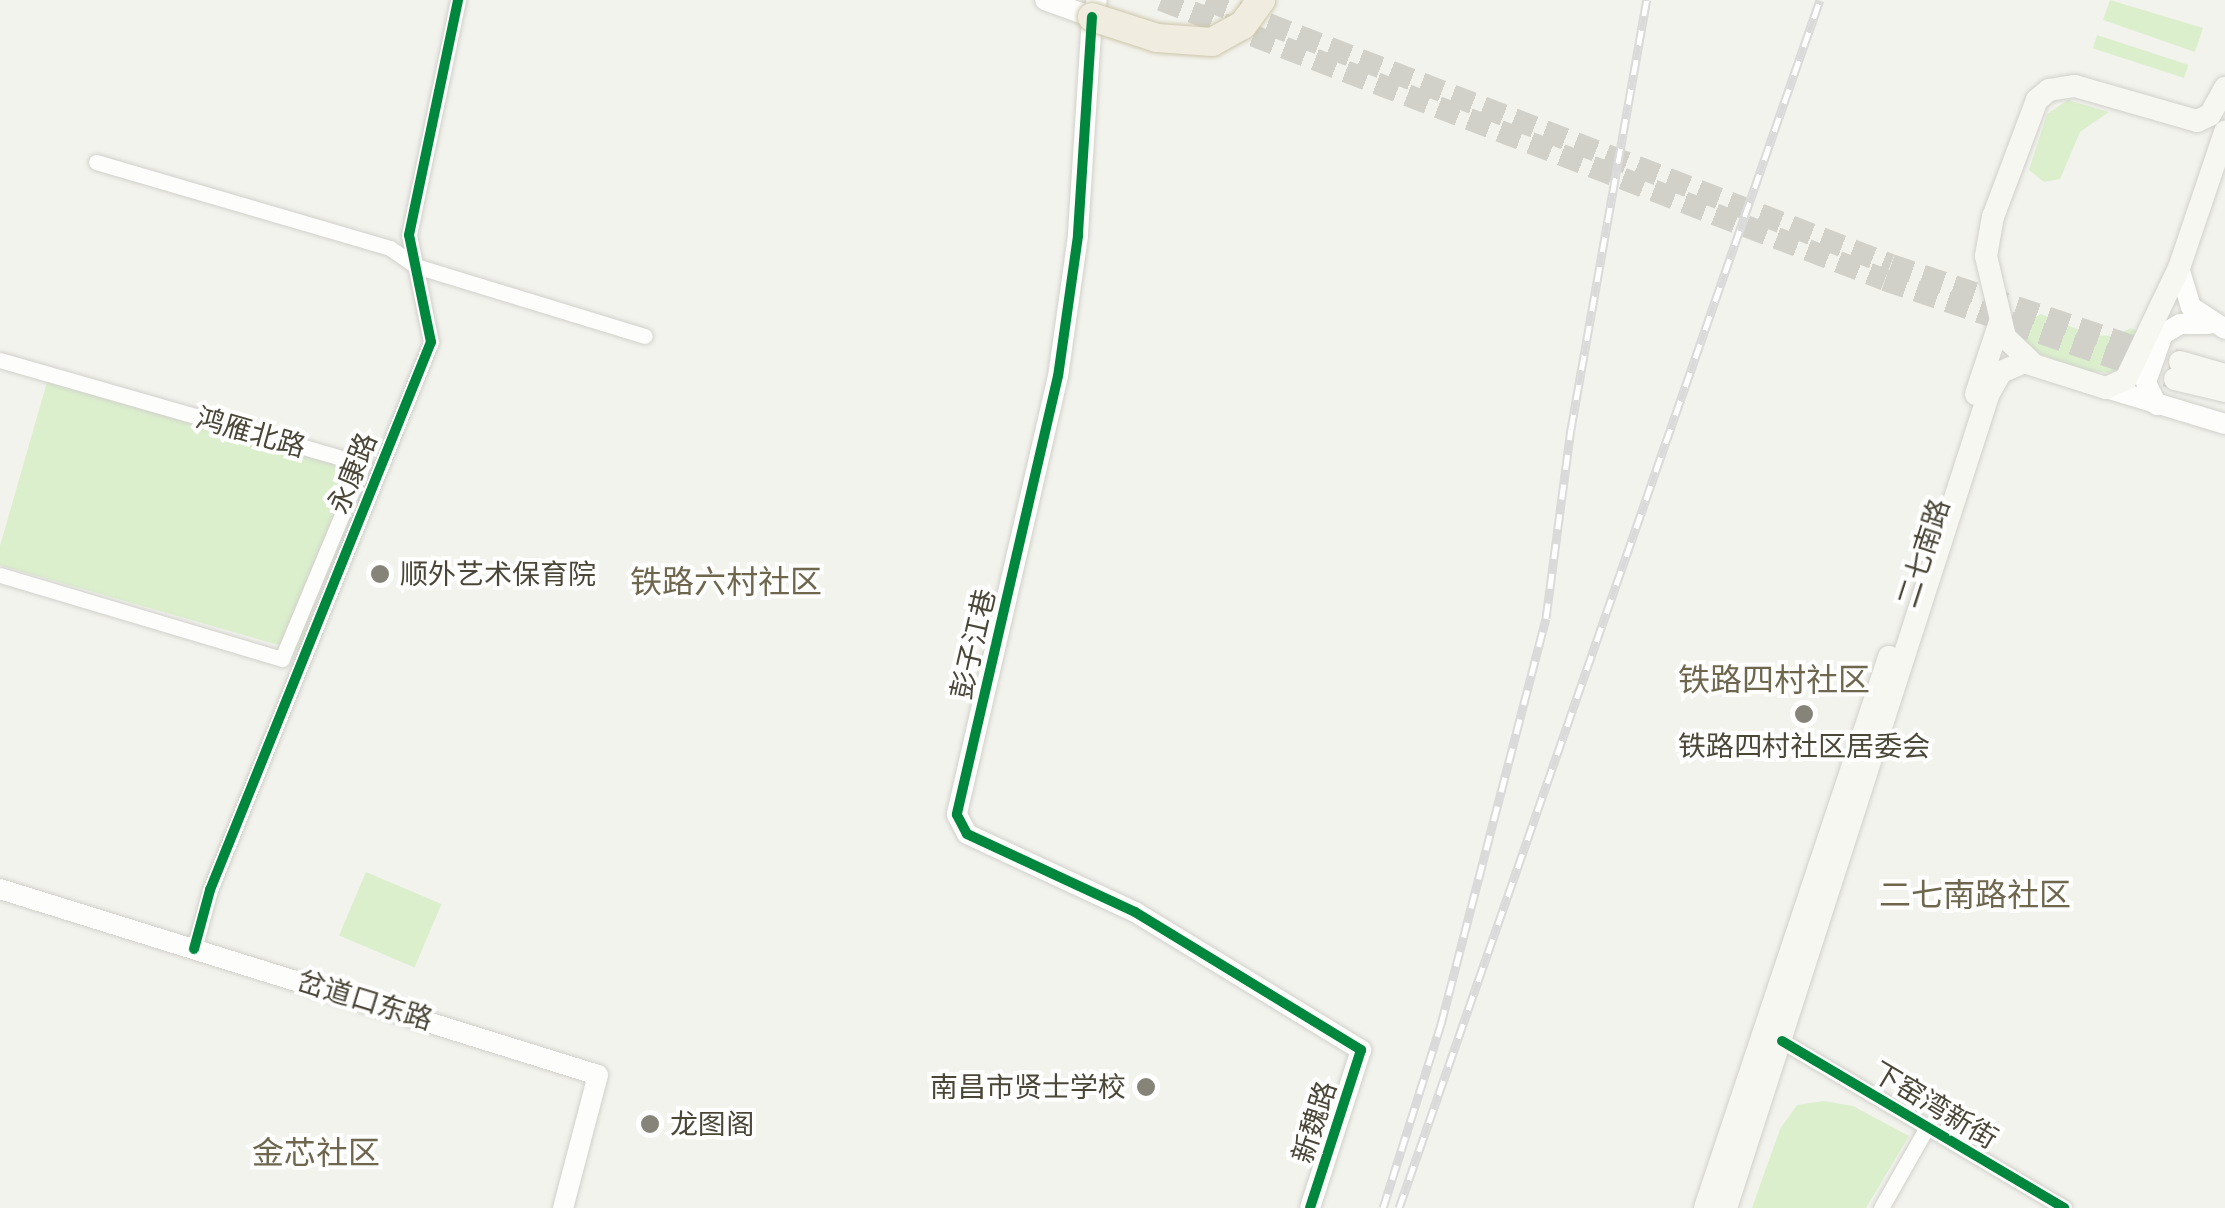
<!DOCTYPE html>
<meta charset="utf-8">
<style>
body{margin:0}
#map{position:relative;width:2225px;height:1208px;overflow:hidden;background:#f3f3ee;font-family:"PT Sans","Noto Sans SC",sans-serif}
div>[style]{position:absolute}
.green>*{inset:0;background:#dbefcd;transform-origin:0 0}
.secondary-tunnel>*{height:22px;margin-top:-11px;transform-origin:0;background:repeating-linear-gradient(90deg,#d1d1ca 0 22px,transparent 0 33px)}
.roads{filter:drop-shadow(0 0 2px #d1d0cb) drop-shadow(0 0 2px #d1d0cb)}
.minor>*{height:15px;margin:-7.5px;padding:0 7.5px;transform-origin:7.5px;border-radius:7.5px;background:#fdfdfc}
.tertiary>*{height:20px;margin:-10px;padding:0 10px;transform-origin:10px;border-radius:10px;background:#fdfdfc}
.secondary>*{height:22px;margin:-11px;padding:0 11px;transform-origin:11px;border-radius:11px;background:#f7f7f1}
.rail>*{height:9px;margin-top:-4.5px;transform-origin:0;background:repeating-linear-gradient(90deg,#fff 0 15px,#dadada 0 30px);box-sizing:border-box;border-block:2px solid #dadada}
.bridges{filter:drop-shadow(0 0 2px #ccc5a8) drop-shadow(0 0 2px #ccc5a8)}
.trunk-bridge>*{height:28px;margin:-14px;padding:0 14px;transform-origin:14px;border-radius:14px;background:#f0ede0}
.cycleway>*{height:10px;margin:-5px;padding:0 5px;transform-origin:5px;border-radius:5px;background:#00873e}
.dots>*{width:28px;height:28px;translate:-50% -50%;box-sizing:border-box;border:5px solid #fff;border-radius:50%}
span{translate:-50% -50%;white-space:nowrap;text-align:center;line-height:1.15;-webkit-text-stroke:8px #fff;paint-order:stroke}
.street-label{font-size:28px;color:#4b4738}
.poi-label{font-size:28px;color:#4b4738}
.left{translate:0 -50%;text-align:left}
.right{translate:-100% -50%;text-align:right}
.quarter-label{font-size:32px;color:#6e674e}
</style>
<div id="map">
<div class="green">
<i style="clip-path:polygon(2110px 0,2203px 28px,2195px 52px,2103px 20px)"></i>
<i style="left:2097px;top:35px;width:96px;height:14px;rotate:18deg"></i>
<i style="clip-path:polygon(2068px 100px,2109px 112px,2080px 132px,2060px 179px,2044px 182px,2029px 170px,2047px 114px)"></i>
<i style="clip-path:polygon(2041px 314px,2091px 335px,2114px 336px,2131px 328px,2141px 333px,2131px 365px,2109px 373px,2087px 371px,2030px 350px,2017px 340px,2017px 327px)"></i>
<i style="left:47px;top:382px;width:318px;height:189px;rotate:16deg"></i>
<i style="left:366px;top:872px;width:82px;height:69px;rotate:23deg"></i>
<i style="clip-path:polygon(1824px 1101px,1853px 1106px,1909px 1136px,1866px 1208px,1752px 1208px,1780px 1129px,1797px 1105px)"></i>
</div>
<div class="secondary-tunnel">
<i style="left:1161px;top:0;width:776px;rotate:21.14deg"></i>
<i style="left:1885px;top:280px;width:306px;rotate:18.8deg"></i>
<i style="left:1206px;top:0;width:734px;rotate:21.15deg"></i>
<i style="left:1891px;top:265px;width:305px;rotate:18.6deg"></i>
</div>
<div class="roads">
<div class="minor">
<i style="left:96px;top:162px;width:306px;rotate:16.3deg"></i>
<i style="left:390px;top:248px;width:32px;rotate:35deg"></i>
<i style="left:416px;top:266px;width:239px;rotate:17deg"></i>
<i style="left:0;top:360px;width:378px;rotate:16deg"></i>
<i style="left:363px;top:464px;width:211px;rotate:112.6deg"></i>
<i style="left:282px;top:659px;width:294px;rotate:-163.4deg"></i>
<i style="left:194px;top:949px;width:61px;rotate:-74.8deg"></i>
<i style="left:210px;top:890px;width:591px;rotate:-68.04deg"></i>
<i style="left:431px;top:342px;width:109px;rotate:-101.6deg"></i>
<i style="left:409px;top:235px;width:240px;rotate:-78.2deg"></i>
<i style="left:1782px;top:1041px;width:328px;rotate:30.6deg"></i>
<i style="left:1881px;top:1208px;width:93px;rotate:-60.4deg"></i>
</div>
<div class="tertiary">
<i style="left:1045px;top:0;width:50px;rotate:19.9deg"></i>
<i style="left:1092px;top:17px;width:18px;rotate:-74deg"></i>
<i style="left:1092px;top:17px;width:219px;rotate:93.7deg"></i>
<i style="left:1078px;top:236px;width:141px;rotate:98.1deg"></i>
<i style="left:1058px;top:376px;width:450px;rotate:103deg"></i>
<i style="left:957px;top:815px;width:21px;rotate:62deg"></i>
<i style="left:967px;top:834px;width:185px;rotate:24.9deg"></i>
<i style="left:1135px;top:912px;width:265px;rotate:31.4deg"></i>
<i style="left:1361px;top:1050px;width:166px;rotate:107.9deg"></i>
<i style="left:2179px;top:268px;width:41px;rotate:72.9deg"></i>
<i style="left:2191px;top:307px;width:40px;rotate:32.9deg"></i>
<i style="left:2106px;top:388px;width:124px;rotate:16.8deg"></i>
<i style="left:2157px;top:405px;width:25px;rotate:-116deg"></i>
<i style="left:2146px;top:382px;width:51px;rotate:-70.5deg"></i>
<i style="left:2163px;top:334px;width:20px;rotate:-30deg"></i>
<i style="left:2180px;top:324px;width:29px"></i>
<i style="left:0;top:889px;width:626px;rotate:17.28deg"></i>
<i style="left:598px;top:1075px;width:138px;rotate:104.7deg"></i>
</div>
<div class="secondary">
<i style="left:2180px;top:362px;width:47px;rotate:16.1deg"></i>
<i style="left:2032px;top:363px;width:37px;rotate:-136deg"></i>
<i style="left:2005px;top:337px;width:83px;rotate:-103.2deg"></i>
<i style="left:1986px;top:256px;width:40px;rotate:-80deg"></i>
<i style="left:1993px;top:217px;width:125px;rotate:-69.4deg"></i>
<i style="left:2037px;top:100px;width:16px;rotate:-40deg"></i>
<i style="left:2049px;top:90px;width:26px;rotate:-9deg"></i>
<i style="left:2075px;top:86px;width:127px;rotate:16deg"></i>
<i style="left:2197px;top:121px;width:14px;rotate:-25deg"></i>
<i style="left:2210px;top:115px;width:31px;rotate:-61deg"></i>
<i style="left:2175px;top:379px;width:51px;rotate:13.5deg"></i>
<i style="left:1976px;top:394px;width:76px;rotate:-71.6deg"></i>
<i style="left:1705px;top:1208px;width:581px;rotate:-71.53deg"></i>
<i style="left:1726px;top:1208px;width:856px;rotate:-72.12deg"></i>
<i style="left:1989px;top:393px;width:24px;rotate:-60deg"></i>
<i style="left:2001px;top:372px;width:25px;rotate:-23deg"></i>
<i style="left:2024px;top:362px;width:86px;rotate:17.6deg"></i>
<i style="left:2106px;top:388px;width:22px;rotate:-24deg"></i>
<i style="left:2126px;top:379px;width:123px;rotate:-64.5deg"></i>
<i style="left:2179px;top:268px;width:144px;rotate:-71.3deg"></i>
</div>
</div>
<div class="rail">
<i style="left:1383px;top:1208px;width:193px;rotate:-72.5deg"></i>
<i style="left:1441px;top:1024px;width:419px;rotate:-75.5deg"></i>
<i style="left:1546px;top:618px;width:191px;rotate:-82.5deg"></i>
<i style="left:1571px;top:429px;width:436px;rotate:-80deg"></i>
<i style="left:1399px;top:1208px;width:1279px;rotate:-70.79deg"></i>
</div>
<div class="bridges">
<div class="trunk-bridge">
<i style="left:1092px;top:17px;width:68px;rotate:17.9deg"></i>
<i style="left:1157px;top:38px;width:55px;rotate:4.2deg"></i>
<i style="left:1212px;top:42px;width:35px;rotate:-29deg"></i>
<i style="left:1243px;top:25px;width:31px;rotate:-54deg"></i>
</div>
</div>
<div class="cycleway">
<i style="left:1092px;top:17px;width:219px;rotate:93.7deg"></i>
<i style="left:1078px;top:236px;width:141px;rotate:98.1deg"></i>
<i style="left:1058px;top:376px;width:450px;rotate:103deg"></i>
<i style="left:957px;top:815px;width:21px;rotate:62deg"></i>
<i style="left:967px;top:834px;width:185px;rotate:24.9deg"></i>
<i style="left:1135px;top:912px;width:265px;rotate:31.4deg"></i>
<i style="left:1361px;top:1050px;width:166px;rotate:107.9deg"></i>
<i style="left:194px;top:949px;width:61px;rotate:-74.8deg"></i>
<i style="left:210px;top:890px;width:591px;rotate:-68.04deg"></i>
<i style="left:431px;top:342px;width:109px;rotate:-101.6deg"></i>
<i style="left:409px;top:235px;width:240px;rotate:-78.2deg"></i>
<i style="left:1782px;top:1041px;width:328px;rotate:30.6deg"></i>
</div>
<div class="dots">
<i style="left:380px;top:574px;background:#868378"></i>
<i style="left:1804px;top:714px;background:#868378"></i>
<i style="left:1146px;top:1087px;background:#868378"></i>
<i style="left:650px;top:1124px;background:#868378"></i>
</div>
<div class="street-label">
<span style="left:251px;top:432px;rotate:16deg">鸿雁北路</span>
<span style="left:352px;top:473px;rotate:-68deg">永康路</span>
<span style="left:1923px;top:553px;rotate:-72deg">二七南路</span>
<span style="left:973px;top:644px;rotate:-77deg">彭子江巷</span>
<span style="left:365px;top:1000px;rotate:17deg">岔道口东路</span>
<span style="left:1935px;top:1105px;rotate:31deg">下窑湾新街</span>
<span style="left:1314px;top:1122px;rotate:-72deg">新魏路</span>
</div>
<div class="poi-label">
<span class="left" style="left:400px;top:574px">顺外艺术保育院</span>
<span style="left:1804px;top:746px">铁路四村社区居委会</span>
<span class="right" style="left:1126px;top:1087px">南昌市贤士学校</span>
<span class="left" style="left:670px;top:1124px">龙图阁</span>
</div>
<div class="quarter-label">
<span style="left:726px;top:581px">铁路六村社区</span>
<span style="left:1774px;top:679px">铁路四村社区</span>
<span style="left:1975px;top:894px">二七南路社区</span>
<span style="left:316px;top:1152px">金芯社区</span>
</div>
</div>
